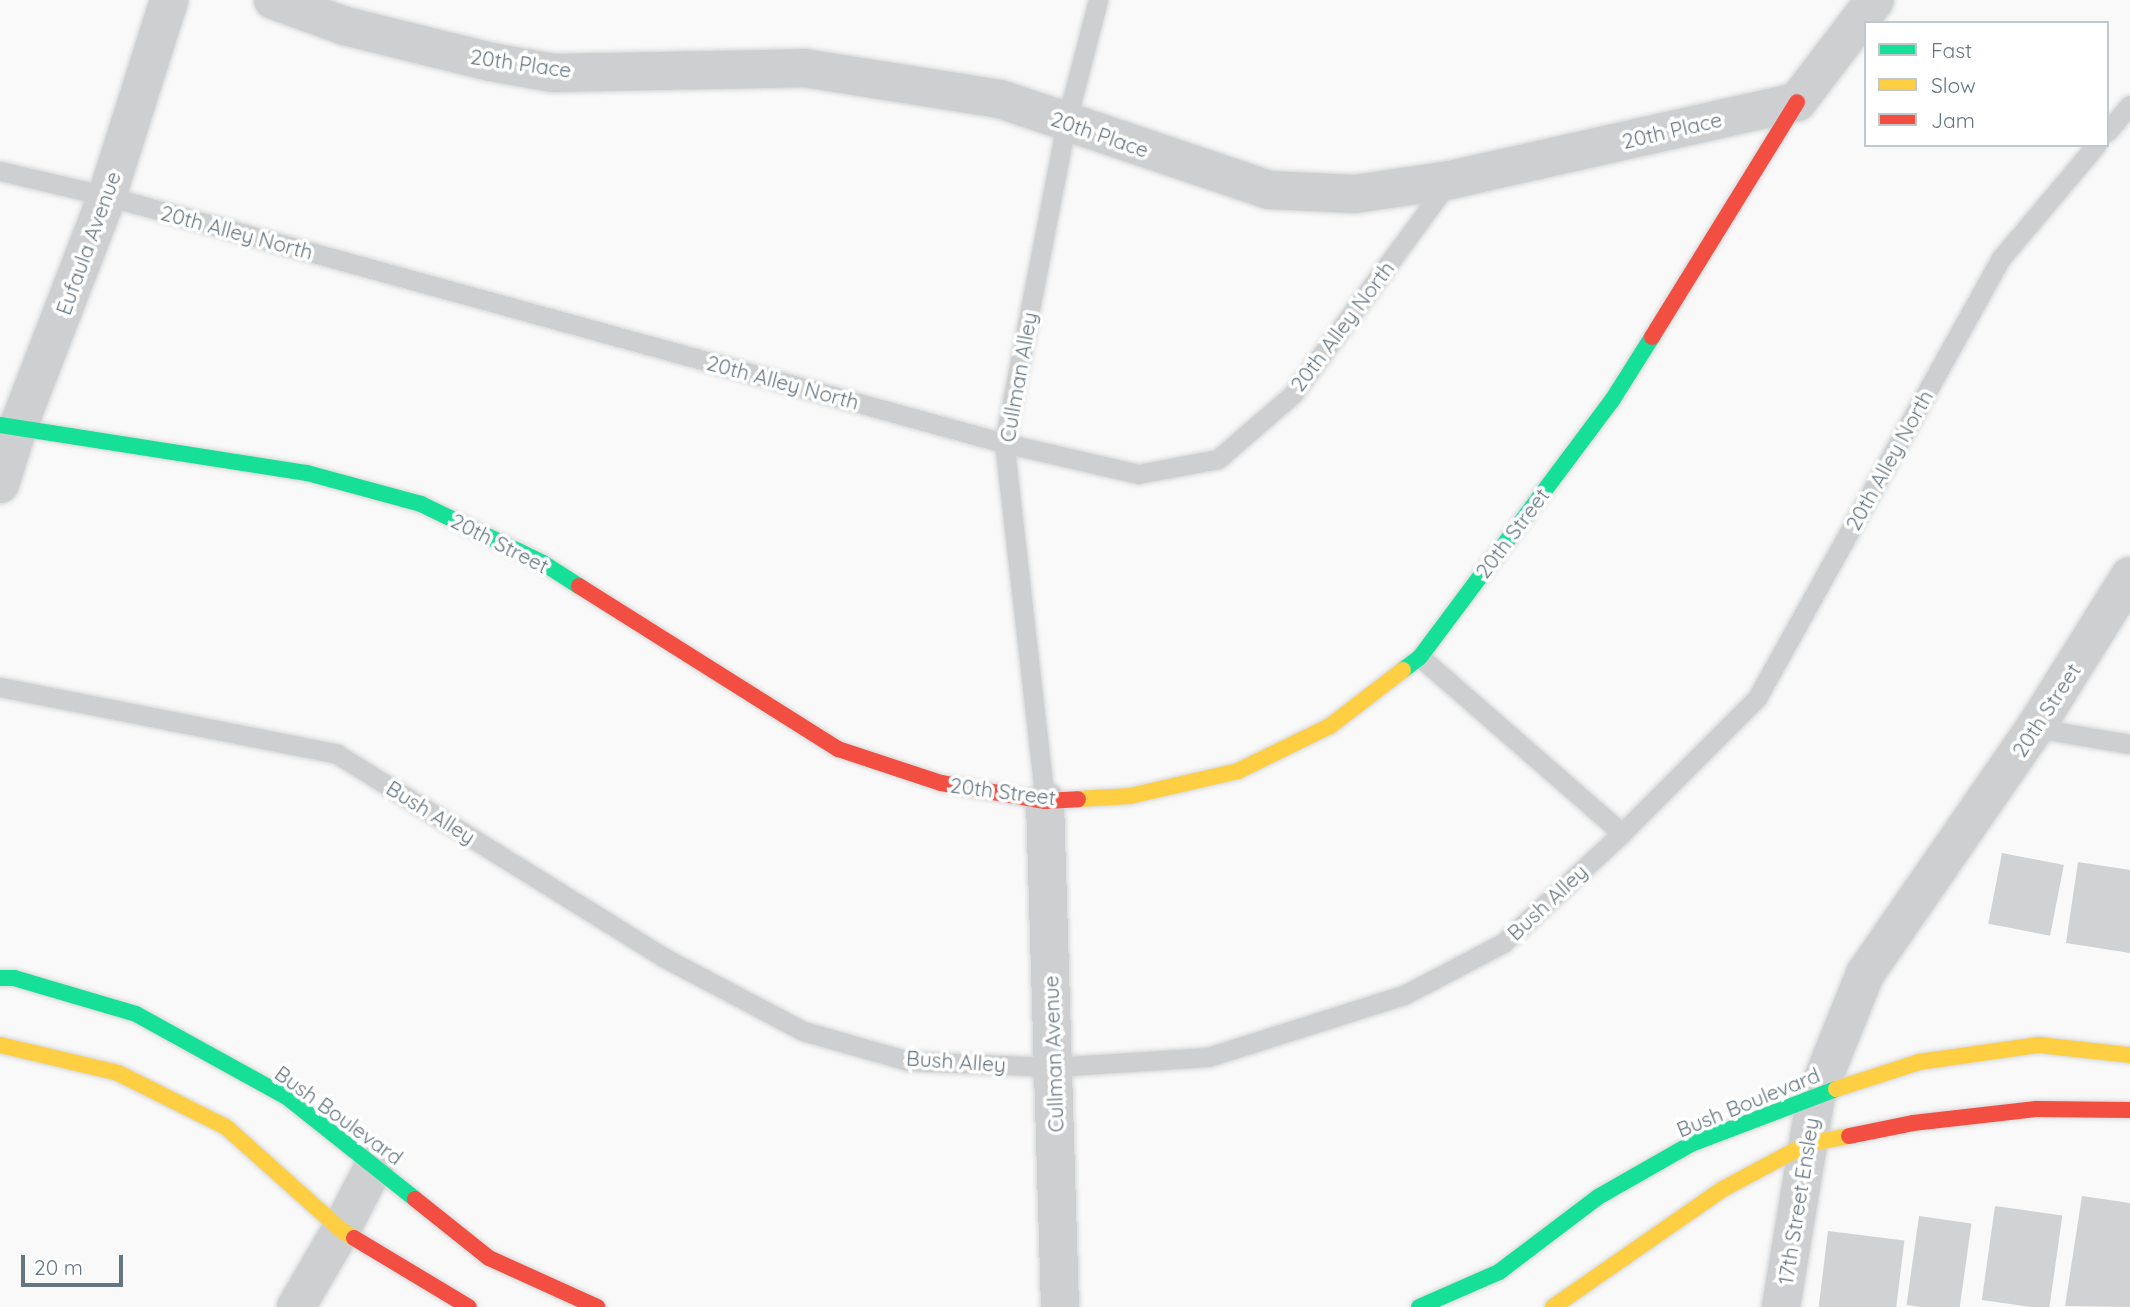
<!DOCTYPE html>
<style>
body{margin:0}
#map{position:relative;width:2130px;height:1307px;overflow:hidden;background:#f9f9f9;font-family:Quicksand,sans-serif}
div>[style]{position:absolute}
.building>*{inset:0;background:#d0d2d3;transform-origin:0 0}
.roads{filter:drop-shadow(0 0 2px #d5d6d7) drop-shadow(0 0 2px #d5d6d7)}
.lane>*{height:19px;margin:-9.5px;padding:0 9.5px;transform-origin:9.5px;border-radius:9.5px;background:#cecfd0}
.street>*{height:38px;margin:-19px;padding:0 19px;transform-origin:19px;border-radius:19px;background:#cecfd0}
.fast>*{height:16px;margin:-8px;padding:0 8px;transform-origin:8px;border-radius:8px;background:#16e098}
.slow>*{height:16px;margin:-8px;padding:0 8px;transform-origin:8px;border-radius:8px;background:#ffcf43}
.jam>*{height:16px;margin:-8px;padding:0 8px;transform-origin:8px;border-radius:8px;background:#f24e42}
span{translate:-50% -50%;white-space:nowrap;text-align:center;line-height:1.15;-webkit-text-stroke:7px #fff;paint-order:stroke}
.street-label{font-size:21px;color:#657683}
.legend{position:absolute;left:1864px;top:21px;width:245px;height:126px;box-sizing:border-box;background:#fff;border:2px solid #c1c8cd;margin:0;padding:9px 12px;list-style:none;font-size:21px;color:#657683}
.legend li{display:flex;align-items:center;gap:14px;height:35px}
.legend b{width:35px;border:2px solid #c1c8cd}
.scale{position:absolute;left:21px;top:1255px;width:102px;height:32px;box-sizing:border-box;border:4px solid #657683;border-top:0;padding-left:9px;font-size:21px;line-height:24px;white-space:nowrap;color:#657683;-webkit-text-stroke:5px #fff;paint-order:stroke}
</style>
<div id="map">
<div class="building">
<i style="left:2002px;top:853px;width:63px;height:72px;rotate:11deg"></i>
<i style="clip-path:polygon(2078px 862px,2130px 870px,2130px 953px,2066px 943px)"></i>
<i style="clip-path:polygon(2082px 1196px,2130px 1203px,2130px 1307px,2065px 1306px)"></i>
<i style="left:1995px;top:1206px;width:68px;height:95px;rotate:8deg"></i>
<i style="left:1919px;top:1216px;width:53px;height:90px;rotate:8deg"></i>
<i style="left:1828px;top:1231px;width:77px;height:77px;rotate:7deg"></i>
</div>
<div class="roads">
<div class="lane">
<i style="left:2107px;top:132px;width:35px;rotate:-50deg"></i>
<i style="left:0;top:171px;width:110px;rotate:13.2deg"></i>
<i style="left:107px;top:196px;width:930px;rotate:15.4deg"></i>
<i style="left:1004px;top:443px;width:138px;rotate:13deg"></i>
<i style="left:1138px;top:474px;width:81px;rotate:-10.6deg"></i>
<i style="left:1218px;top:459px;width:98px;rotate:-40.9deg"></i>
<i style="left:1292px;top:395px;width:265px;rotate:-53.7deg"></i>
<i style="left:1420px;top:657px;width:268px;rotate:41.1deg"></i>
<i style="left:0;top:687px;width:344px;rotate:11.2deg"></i>
<i style="left:337px;top:754px;width:386px;rotate:31.9deg"></i>
<i style="left:665px;top:958px;width:156px;rotate:27.9deg"></i>
<i style="left:803px;top:1031px;width:109px;rotate:15.9deg"></i>
<i style="left:908px;top:1061px;width:145px;rotate:2.4deg"></i>
<i style="left:1053px;top:1067px;width:155px;rotate:-3.7deg"></i>
<i style="left:1208px;top:1057px;width:206px;rotate:-17.6deg"></i>
<i style="left:1404px;top:995px;width:112px;rotate:-27.7deg"></i>
<i style="left:1503px;top:943px;width:162px;rotate:-42.7deg"></i>
<i style="left:1622px;top:833px;width:191px;rotate:-45deg"></i>
<i style="left:1757px;top:698px;width:503px;rotate:-60.99deg"></i>
<i style="left:2001px;top:258px;width:148px;rotate:-49.9deg"></i>
<i style="left:2035px;top:728px;width:96px;rotate:9.6deg"></i>
<i style="left:1045px;top:801px;width:360px;rotate:-96.5deg"></i>
<i style="left:1004px;top:443px;width:326px;rotate:-79deg"></i>
<i style="left:1066px;top:123px;width:127px;rotate:-75.4deg"></i>
</div>
<div class="street">
<i style="left:273px;top:0;width:77px;rotate:19.9deg"></i>
<i style="left:345px;top:26px;width:150px;rotate:13.9deg"></i>
<i style="left:491px;top:62px;width:63px;rotate:10.1deg"></i>
<i style="left:553px;top:73px;width:251px;rotate:-1.1deg"></i>
<i style="left:804px;top:68px;width:198px;rotate:9deg"></i>
<i style="left:1000px;top:99px;width:284px;rotate:18.7deg"></i>
<i style="left:1269px;top:190px;width:86px;rotate:2.7deg"></i>
<i style="left:1355px;top:194px;width:96px;rotate:-8.4deg"></i>
<i style="left:1450px;top:180px;width:356px;rotate:-12.7deg"></i>
<i style="left:1797px;top:102px;width:128px;rotate:-52.6deg"></i>
<i style="left:0;top:484px;width:60px;rotate:-72.5deg"></i>
<i style="left:18px;top:427px;width:248px;rotate:-68.9deg"></i>
<i style="left:107px;top:196px;width:206px;rotate:-72.4deg"></i>
<i style="left:1045px;top:801px;width:506px;rotate:88.3deg"></i>
<i style="left:296px;top:1307px;width:89px;rotate:-59.7deg"></i>
<i style="left:341px;top:1230px;width:72px;rotate:-62.7deg"></i>
<i style="left:1781px;top:1307px;width:214px;rotate:-80.6deg"></i>
<i style="left:1816px;top:1096px;width:131px;rotate:-68.1deg"></i>
<i style="left:1865px;top:974px;width:299px;rotate:-55.4deg"></i>
<i style="left:2035px;top:728px;width:179px;rotate:-58deg"></i>
</div>
<div class="fast">
<i style="left:0;top:425px;width:311px;rotate:8.9deg"></i>
<i style="left:307px;top:473px;width:118px;rotate:15.2deg"></i>
<i style="left:421px;top:504px;width:136px;rotate:25.8deg"></i>
<i style="left:543px;top:563px;width:43px;rotate:32.6deg"></i>
<i style="left:1403px;top:670px;width:21px;rotate:-37deg"></i>
<i style="left:1420px;top:657px;width:322px;rotate:-53.2deg"></i>
<i style="left:1613px;top:399px;width:73px;rotate:-57.8deg"></i>
<i style="left:0;top:978px;width:14px"></i>
<i style="left:14px;top:978px;width:127px;rotate:16.4deg"></i>
<i style="left:136px;top:1014px;width:174px;rotate:28.9deg"></i>
<i style="left:288px;top:1098px;width:162px;rotate:38.5deg"></i>
<i style="left:1419px;top:1307px;width:87px;rotate:-23.6deg"></i>
<i style="left:1499px;top:1272px;width:124px;rotate:-37.1deg"></i>
<i style="left:1598px;top:1197px;width:107px;rotate:-29.7deg"></i>
<i style="left:1691px;top:1144px;width:155px;rotate:-20.8deg"></i>
</div>
<div class="slow">
<i style="left:1078px;top:799px;width:52px;rotate:-3.3deg"></i>
<i style="left:1130px;top:796px;width:111px;rotate:-13deg"></i>
<i style="left:1238px;top:771px;width:102px;rotate:-26.1deg"></i>
<i style="left:1330px;top:726px;width:92px;rotate:-37.5deg"></i>
<i style="left:0;top:1045px;width:121px;rotate:13.3deg"></i>
<i style="left:118px;top:1073px;width:121px;rotate:26.6deg"></i>
<i style="left:226px;top:1127px;width:154px;rotate:41.8deg"></i>
<i style="left:341px;top:1230px;width:15px;rotate:32deg"></i>
<i style="left:1836px;top:1089px;width:87px;rotate:-18deg"></i>
<i style="left:1919px;top:1062px;width:121px;rotate:-8.1deg"></i>
<i style="left:2039px;top:1045px;width:92px;rotate:6.3deg"></i>
<i style="left:1553px;top:1307px;width:207px;rotate:-34.8deg"></i>
<i style="left:1723px;top:1189px;width:95px;rotate:-28.2deg"></i>
<i style="left:1807px;top:1144px;width:43px;rotate:-10.8deg"></i>
</div>
<div class="jam">
<i style="left:1652px;top:337px;width:276px;rotate:-58.3deg"></i>
<i style="left:579px;top:586px;width:306px;rotate:32.2deg"></i>
<i style="left:838px;top:749px;width:108px;rotate:18.3deg"></i>
<i style="left:941px;top:783px;width:106px;rotate:9.8deg"></i>
<i style="left:1045px;top:801px;width:33px;rotate:-3deg"></i>
<i style="left:1849px;top:1136px;width:65px;rotate:-11.5deg"></i>
<i style="left:1913px;top:1123px;width:124px;rotate:-6.5deg"></i>
<i style="left:2036px;top:1109px;width:94px;rotate:0.6deg"></i>
<i style="left:415px;top:1199px;width:95px;rotate:38.6deg"></i>
<i style="left:489px;top:1258px;width:119px;rotate:24.4deg"></i>
<i style="left:354px;top:1238px;width:134px;rotate:31deg"></i>
</div>
</div>
<div class="street-label">
<span style="left:521px;top:63px;rotate:8deg">20th Place</span>
<span style="left:1672px;top:130px;rotate:-13deg">20th Place</span>
<span style="left:1100px;top:134px;rotate:19deg">20th Place</span>
<span style="left:237px;top:232px;rotate:15deg">20th Alley North</span>
<span style="left:88px;top:243px;rotate:-70deg">Eufaula Avenue</span>
<span style="left:1342px;top:326px;rotate:-53deg">20th Alley North</span>
<span style="left:1018px;top:377px;rotate:-80deg">Cullman Alley</span>
<span style="left:783px;top:382px;rotate:15deg">20th Alley North</span>
<span style="left:1889px;top:460px;rotate:-61deg">20th Alley North</span>
<span style="left:1512px;top:533px;rotate:-53deg">20th Street</span>
<span style="left:500px;top:543px;rotate:27deg">20th Street</span>
<span style="left:2046px;top:710px;rotate:-57deg">20th Street</span>
<span style="left:1003px;top:791px;rotate:7deg">20th Street</span>
<span style="left:431px;top:812px;rotate:32deg">Bush Alley</span>
<span style="left:1547px;top:902px;rotate:-43deg">Bush Alley</span>
<span style="left:1053px;top:1054px;rotate:-92deg">Cullman Avenue</span>
<span style="left:956px;top:1061px;rotate:4deg">Bush Alley</span>
<span style="left:1748px;top:1102px;rotate:-22deg">Bush Boulevard</span>
<span style="left:339px;top:1115px;rotate:36deg">Bush Boulevard</span>
<span style="left:1798px;top:1201px;rotate:-81deg">17th Street Ensley</span>
</div>
<ul class="legend">
<li><b style="height:9px;background:#16e098"></b>Fast</li>
<li><b style="height:9px;background:#ffcf43"></b>Slow</li>
<li><b style="height:9px;background:#f24e42"></b>Jam</li>
</ul>
<div class="scale">20 m</div>
</div>
